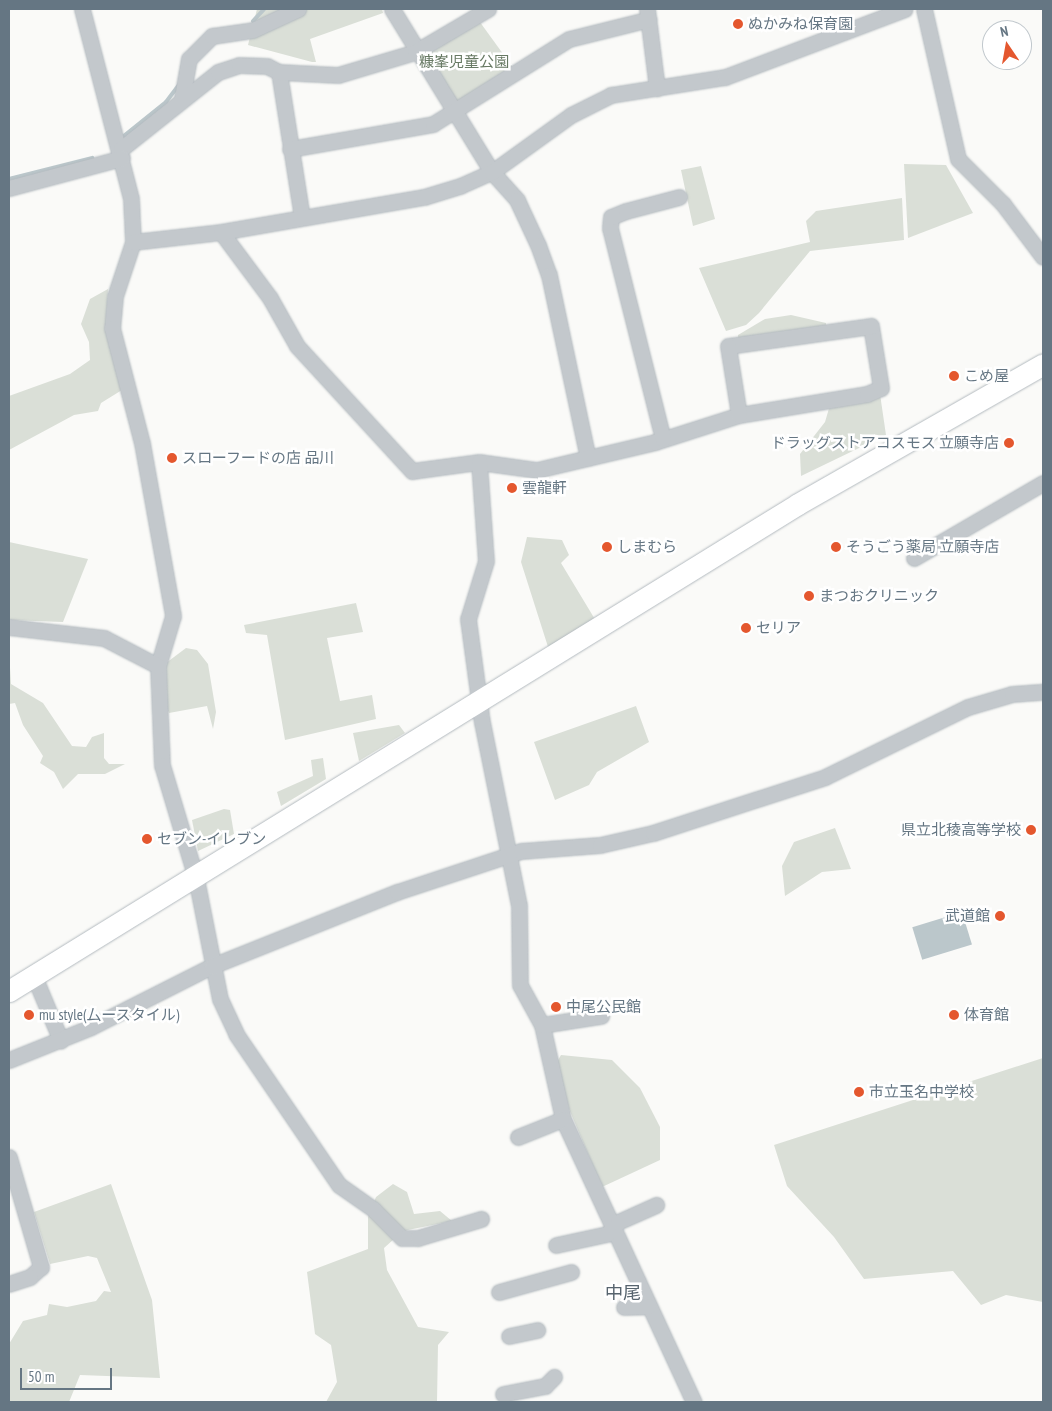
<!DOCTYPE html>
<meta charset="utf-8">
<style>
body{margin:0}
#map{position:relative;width:1052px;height:1411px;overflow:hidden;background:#fafaf8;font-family:"PT Sans Narrow","Noto Sans JP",sans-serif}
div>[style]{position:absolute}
.green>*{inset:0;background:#dadfd7;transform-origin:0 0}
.water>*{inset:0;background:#bbc7cb;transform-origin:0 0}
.stream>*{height:4px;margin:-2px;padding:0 2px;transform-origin:2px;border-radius:2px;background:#bbc7cb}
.roads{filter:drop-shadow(0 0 1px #b3babf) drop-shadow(0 0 1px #b3babf)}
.street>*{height:15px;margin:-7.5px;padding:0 7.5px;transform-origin:7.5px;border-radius:7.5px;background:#c3c8cc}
.secondary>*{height:21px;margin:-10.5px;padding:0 10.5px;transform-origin:10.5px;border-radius:10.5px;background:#fff}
.dots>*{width:14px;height:14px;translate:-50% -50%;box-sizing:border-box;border:2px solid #fff;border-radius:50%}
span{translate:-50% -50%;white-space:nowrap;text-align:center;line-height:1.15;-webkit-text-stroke:5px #fff;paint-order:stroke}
.poi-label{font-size:15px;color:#657683}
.left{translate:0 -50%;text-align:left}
.right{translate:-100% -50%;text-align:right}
.park-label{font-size:15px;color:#687a64}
.quarter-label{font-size:18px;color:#57646e}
.frame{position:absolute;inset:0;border:10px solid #657683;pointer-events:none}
.north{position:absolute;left:982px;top:20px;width:50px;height:50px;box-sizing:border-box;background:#fff;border:1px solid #c1c8cd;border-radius:50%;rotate:348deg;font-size:14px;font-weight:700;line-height:20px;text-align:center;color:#657683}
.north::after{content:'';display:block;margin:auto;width:18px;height:22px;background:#e4572e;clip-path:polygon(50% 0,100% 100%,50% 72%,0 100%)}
.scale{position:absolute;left:20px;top:1368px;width:92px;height:22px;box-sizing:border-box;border:2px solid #657683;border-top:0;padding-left:6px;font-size:15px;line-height:18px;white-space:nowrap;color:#657683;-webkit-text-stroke:4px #fff;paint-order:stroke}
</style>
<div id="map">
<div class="green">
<i style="clip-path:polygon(257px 9px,382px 9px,383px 13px,310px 39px,316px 62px,312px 62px,248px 45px)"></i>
<i style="left:477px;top:18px;width:60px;height:66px;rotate:54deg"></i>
<i style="clip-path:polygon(904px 164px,946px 165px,973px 213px,908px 238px)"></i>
<i style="clip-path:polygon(701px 166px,715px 219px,693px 226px,681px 170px)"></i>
<i style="clip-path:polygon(902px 198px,904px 240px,810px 251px,759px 313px,746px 325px,726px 331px,699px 268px,810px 242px,806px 221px,816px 211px)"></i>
<i style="clip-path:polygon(108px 289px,106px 325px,122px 390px,101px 403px,98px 411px,74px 415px,9px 450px,9px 396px,70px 374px,90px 360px,89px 342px,81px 324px,90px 299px)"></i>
<i style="clip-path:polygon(791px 315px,826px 323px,826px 328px,738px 340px,738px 335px,765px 319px)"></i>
<i style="clip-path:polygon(880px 394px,886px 435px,801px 476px,800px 454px,825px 422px,830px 405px)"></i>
<i style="clip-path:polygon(527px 537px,562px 540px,569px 555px,561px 563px,596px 621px,549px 650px,521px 562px)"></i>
<i style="clip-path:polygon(9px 542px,88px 559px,63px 622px,9px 620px)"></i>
<i style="clip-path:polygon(356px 603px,363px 632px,327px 638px,340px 701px,372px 695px,376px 719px,285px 740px,267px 635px,246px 633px,244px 625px)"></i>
<i style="clip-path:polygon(186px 648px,197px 650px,208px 664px,216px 712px,213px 729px,207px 706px,169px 713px,167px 709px,166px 663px)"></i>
<i style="clip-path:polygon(9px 651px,11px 684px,43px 703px,72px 746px,86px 747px,92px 737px,104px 733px,104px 758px,109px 764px,125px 764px,105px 774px,78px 774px,63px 789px,54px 772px,40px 763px,43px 756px,23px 725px,15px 703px,9px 704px)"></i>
<i style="clip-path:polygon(636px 706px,649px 742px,597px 772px,589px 785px,555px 800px,534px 742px)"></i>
<i style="clip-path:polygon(399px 725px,405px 733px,359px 761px,353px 733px)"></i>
<i style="clip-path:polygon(323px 758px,326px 779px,281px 806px,277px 792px,313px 776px,311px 760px)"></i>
<i style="clip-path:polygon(224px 809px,230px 810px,234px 834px,198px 851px,192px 820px)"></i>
<i style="clip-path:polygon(835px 828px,851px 869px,822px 872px,785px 896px,782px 866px,794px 842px)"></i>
<i style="clip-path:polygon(561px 1055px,612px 1060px,640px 1088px,660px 1127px,660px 1160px,602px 1187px,569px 1109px,557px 1062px)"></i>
<i style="clip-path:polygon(1043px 1058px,1043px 1302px,1006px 1295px,981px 1305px,953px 1271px,864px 1279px,834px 1237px,787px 1186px,774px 1145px)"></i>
<i style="clip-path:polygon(111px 1184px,152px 1300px,160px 1378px,80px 1375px,69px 1402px,9px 1402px,9px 1344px,23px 1321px,47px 1315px,49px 1304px,67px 1307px,96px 1301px,104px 1291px,111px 1292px,97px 1258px,88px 1256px,50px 1264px,34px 1212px)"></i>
<i style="clip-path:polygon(393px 1184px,407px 1192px,414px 1214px,440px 1211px,452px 1221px,403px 1231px,384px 1248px,387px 1270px,418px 1327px,449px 1332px,438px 1345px,437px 1402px,326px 1402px,337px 1382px,331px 1345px,315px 1334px,307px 1272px,368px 1249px,368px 1217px,376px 1197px)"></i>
</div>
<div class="water">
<i style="left:962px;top:912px;width:34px;height:52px;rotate:73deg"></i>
</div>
<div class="stream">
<i style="left:253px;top:21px;width:16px;rotate:-47deg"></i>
<i style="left:120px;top:139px;width:59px;rotate:-38.8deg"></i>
<i style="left:166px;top:102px;width:21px;rotate:-53deg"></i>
<i style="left:9px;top:179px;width:86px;rotate:-14.2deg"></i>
</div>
<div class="roads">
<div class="street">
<i style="left:82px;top:9px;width:196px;rotate:75.5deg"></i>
<i style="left:131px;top:199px;width:43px;rotate:87.3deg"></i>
<i style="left:133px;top:242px;width:57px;rotate:108.4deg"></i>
<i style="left:115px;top:296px;width:32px;rotate:95deg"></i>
<i style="left:112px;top:328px;width:119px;rotate:75.4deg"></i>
<i style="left:142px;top:443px;width:176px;rotate:79.8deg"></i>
<i style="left:173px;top:616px;width:52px;rotate:106.7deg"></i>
<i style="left:158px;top:666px;width:99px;rotate:87.7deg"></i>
<i style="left:162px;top:765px;width:118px;rotate:73.3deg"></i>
<i style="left:196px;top:878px;width:123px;rotate:78.8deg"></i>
<i style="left:220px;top:999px;width:38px;rotate:65deg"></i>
<i style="left:236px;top:1034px;width:183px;rotate:55.7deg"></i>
<i style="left:339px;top:1185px;width:42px;rotate:35.2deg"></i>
<i style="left:373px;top:1209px;width:41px;rotate:45deg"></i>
<i style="left:402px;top:1238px;width:16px"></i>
<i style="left:418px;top:1238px;width:66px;rotate:-16.8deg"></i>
<i style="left:392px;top:9px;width:191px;rotate:58.5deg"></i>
<i style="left:492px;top:172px;width:38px;rotate:48deg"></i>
<i style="left:517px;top:200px;width:50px;rotate:65deg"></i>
<i style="left:538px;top:245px;width:32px;rotate:70deg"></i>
<i style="left:549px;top:275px;width:187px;rotate:78deg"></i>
<i style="left:647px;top:9px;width:80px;rotate:82.8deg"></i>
<i style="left:924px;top:9px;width:154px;rotate:77.2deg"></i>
<i style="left:958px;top:159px;width:64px;rotate:45deg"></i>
<i style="left:1003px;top:204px;width:66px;rotate:53deg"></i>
<i style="left:279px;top:72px;width:147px;rotate:81deg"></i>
<i style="left:182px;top:98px;width:40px;rotate:-80deg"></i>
<i style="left:189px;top:59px;width:33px;rotate:-45deg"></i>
<i style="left:212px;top:36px;width:41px;rotate:-8.3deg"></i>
<i style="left:253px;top:30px;width:50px;rotate:-25deg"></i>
<i style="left:121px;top:149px;width:124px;rotate:-38.4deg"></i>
<i style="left:218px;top:72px;width:22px;rotate:-18deg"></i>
<i style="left:239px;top:65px;width:28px;rotate:2deg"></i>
<i style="left:267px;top:66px;width:13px;rotate:27deg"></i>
<i style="left:279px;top:72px;width:59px;rotate:2.9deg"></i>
<i style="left:338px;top:75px;width:80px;rotate:-16.6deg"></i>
<i style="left:415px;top:52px;width:85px;rotate:-30.5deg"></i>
<i style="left:290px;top:149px;width:145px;rotate:-9.9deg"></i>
<i style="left:433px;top:124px;width:160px;rotate:-32deg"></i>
<i style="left:569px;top:39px;width:82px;rotate:-14deg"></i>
<i style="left:9px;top:188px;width:117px;rotate:-14.9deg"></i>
<i style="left:221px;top:232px;width:82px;rotate:53.4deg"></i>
<i style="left:270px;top:298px;width:55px;rotate:60.6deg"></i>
<i style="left:297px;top:346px;width:170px;rotate:47.4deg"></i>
<i style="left:412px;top:471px;width:68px;rotate:-7.7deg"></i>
<i style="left:479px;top:462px;width:59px;rotate:7.9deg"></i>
<i style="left:537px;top:470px;width:121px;rotate:-13.3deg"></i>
<i style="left:655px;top:442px;width:88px;rotate:-17.8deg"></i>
<i style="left:739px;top:415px;width:130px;rotate:-9.3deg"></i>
<i style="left:867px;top:394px;width:15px;rotate:-23deg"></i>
<i style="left:881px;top:388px;width:63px;rotate:-99.2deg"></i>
<i style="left:871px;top:326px;width:144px;rotate:172deg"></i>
<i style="left:728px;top:346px;width:70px;rotate:80.9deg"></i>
<i style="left:133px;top:242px;width:89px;rotate:-6.5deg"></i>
<i style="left:221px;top:232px;width:206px;rotate:-9.8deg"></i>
<i style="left:424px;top:197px;width:38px;rotate:-17deg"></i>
<i style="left:460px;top:186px;width:35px;rotate:-24deg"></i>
<i style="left:492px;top:172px;width:97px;rotate:-35.8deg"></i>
<i style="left:571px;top:115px;width:45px;rotate:-26.6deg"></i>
<i style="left:611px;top:95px;width:115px;rotate:-9deg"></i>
<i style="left:725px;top:77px;width:192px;rotate:-20.7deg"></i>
<i style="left:663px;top:439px;width:218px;rotate:-104.1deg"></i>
<i style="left:610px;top:228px;width:11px;rotate:-85deg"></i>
<i style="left:611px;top:217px;width:16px;rotate:-22deg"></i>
<i style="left:626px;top:211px;width:55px;rotate:-14.8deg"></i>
<i style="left:479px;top:462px;width:99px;rotate:86deg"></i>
<i style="left:486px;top:561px;width:61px;rotate:107.2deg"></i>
<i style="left:468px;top:619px;width:104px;rotate:82.3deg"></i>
<i style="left:482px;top:722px;width:188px;rotate:78.6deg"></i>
<i style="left:519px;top:906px;width:79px;rotate:89.3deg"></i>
<i style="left:520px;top:985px;width:46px;rotate:61.2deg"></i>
<i style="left:542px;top:1025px;width:96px;rotate:77.4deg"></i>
<i style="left:563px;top:1119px;width:312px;rotate:65.2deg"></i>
<i style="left:914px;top:558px;width:149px;rotate:-30.2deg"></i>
<i style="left:9px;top:627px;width:96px;rotate:6.6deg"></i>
<i style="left:104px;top:638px;width:61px;rotate:27.4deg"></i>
<i style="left:34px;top:976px;width:70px;rotate:67.4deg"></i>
<i style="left:542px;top:1025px;width:60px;rotate:-8.7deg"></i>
<i style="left:9px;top:1060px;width:88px;rotate:-21.9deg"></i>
<i style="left:91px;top:1027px;width:136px;rotate:-26.8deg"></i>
<i style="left:212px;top:966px;width:199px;rotate:-21.8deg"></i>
<i style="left:397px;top:892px;width:131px;rotate:-18.3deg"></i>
<i style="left:521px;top:851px;width:79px;rotate:-4.3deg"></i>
<i style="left:600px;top:845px;width:54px;rotate:-12.8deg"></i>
<i style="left:653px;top:833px;width:181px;rotate:-18deg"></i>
<i style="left:825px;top:777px;width:159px;rotate:-26.1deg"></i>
<i style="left:968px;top:707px;width:46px;rotate:-16.5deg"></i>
<i style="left:1012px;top:694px;width:31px;rotate:-4deg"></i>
<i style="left:518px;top:1137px;width:48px;rotate:-21.8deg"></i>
<i style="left:9px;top:1157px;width:115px;rotate:73.8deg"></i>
<i style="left:41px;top:1267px;width:15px;rotate:138deg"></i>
<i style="left:30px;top:1277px;width:22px;rotate:162deg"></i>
<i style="left:556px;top:1245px;width:52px;rotate:-12.2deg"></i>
<i style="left:607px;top:1234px;width:16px;rotate:-47deg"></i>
<i style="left:618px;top:1222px;width:42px;rotate:-24.1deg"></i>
<i style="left:499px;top:1292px;width:75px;rotate:-15.5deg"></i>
<i style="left:624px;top:1307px;width:24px;rotate:-2deg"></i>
<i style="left:509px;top:1336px;width:29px;rotate:-12deg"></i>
<i style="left:503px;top:1394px;width:43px;rotate:-10.8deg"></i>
<i style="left:545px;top:1386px;width:13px;rotate:-45deg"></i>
</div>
<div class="secondary">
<i style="left:9px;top:991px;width:927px;rotate:-31.68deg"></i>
<i style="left:798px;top:504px;width:282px;rotate:-29.7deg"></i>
</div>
</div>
<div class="dots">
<i style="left:738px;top:24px;background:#e4572e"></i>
<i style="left:954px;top:376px;background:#e4572e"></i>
<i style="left:1009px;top:443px;background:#e4572e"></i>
<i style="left:172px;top:458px;background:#e4572e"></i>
<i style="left:512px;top:488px;background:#e4572e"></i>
<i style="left:607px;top:547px;background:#e4572e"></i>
<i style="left:836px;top:547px;background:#e4572e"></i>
<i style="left:809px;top:596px;background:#e4572e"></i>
<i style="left:746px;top:628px;background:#e4572e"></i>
<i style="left:1031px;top:830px;background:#e4572e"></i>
<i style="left:147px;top:839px;background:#e4572e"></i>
<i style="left:1000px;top:916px;background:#e4572e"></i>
<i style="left:556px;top:1007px;background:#e4572e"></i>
<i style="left:29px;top:1015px;background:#e4572e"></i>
<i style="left:954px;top:1015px;background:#e4572e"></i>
<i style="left:859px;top:1092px;background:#e4572e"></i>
</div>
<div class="poi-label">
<span class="left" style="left:748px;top:24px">ぬかみね保育園</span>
<span class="left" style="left:964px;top:376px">こめ屋</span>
<span class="right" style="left:999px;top:443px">ドラッグストアコスモス 立願寺店</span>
<span class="left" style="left:182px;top:458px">スローフードの店 品川</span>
<span class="left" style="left:522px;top:488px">雲龍軒</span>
<span class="left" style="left:617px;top:547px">しまむら</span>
<span class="left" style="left:846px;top:547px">そうごう薬局 立願寺店</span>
<span class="left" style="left:819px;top:596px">まつおクリニック</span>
<span class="left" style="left:756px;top:628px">セリア</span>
<span class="right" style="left:1021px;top:830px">県立北稜高等学校</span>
<span class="left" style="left:157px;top:839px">セブン-イレブン</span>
<span class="right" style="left:990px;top:916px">武道館</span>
<span class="left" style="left:566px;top:1007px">中尾公民館</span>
<span class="left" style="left:39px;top:1015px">mu style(厶ースタイル)</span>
<span class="left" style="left:964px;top:1015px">体育館</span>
<span class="left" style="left:869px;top:1092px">市立玉名中学校</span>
</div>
<div class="park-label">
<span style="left:464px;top:62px">糠峯児童公園</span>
</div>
<div class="quarter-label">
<span style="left:623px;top:1293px">中尾</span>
</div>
<div class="frame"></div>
<div class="north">N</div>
<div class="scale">50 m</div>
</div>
